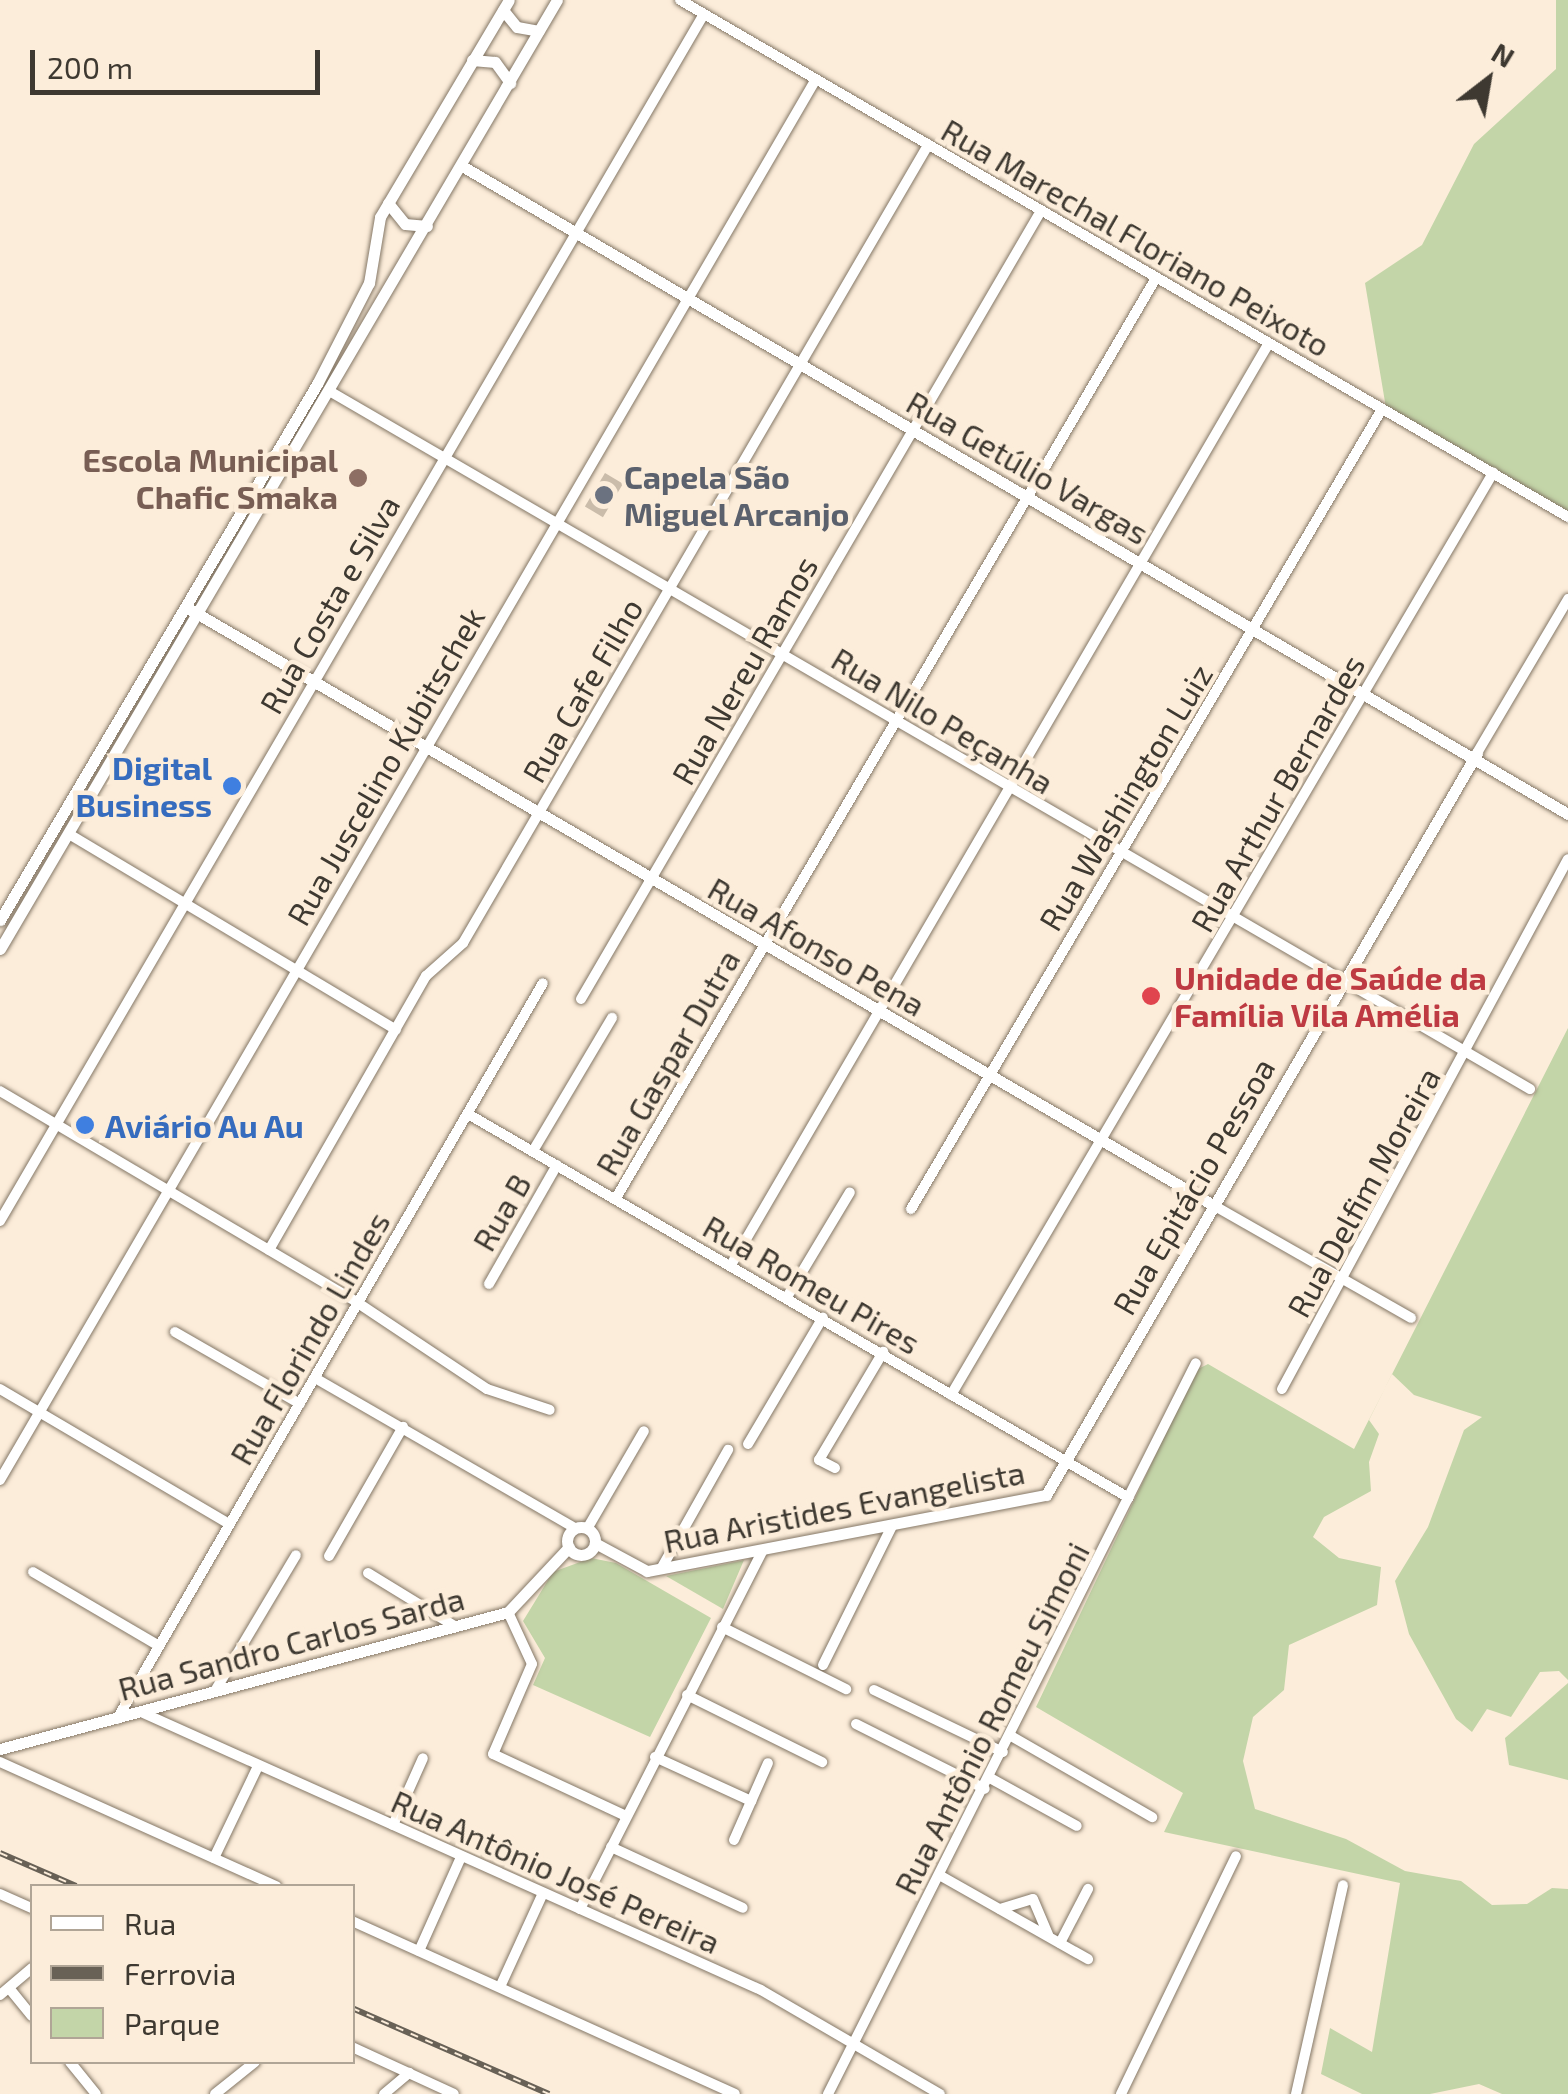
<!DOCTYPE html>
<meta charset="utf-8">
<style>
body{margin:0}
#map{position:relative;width:1568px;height:2094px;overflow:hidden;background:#fcedda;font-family:"Exo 2",sans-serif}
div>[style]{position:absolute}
.green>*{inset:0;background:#c3d5a8}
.building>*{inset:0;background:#cabcaa;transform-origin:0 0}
.roads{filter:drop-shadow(0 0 2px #847766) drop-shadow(0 0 2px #847766)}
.minor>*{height:10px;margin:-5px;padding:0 5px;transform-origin:5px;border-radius:5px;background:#fff}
.tertiary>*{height:11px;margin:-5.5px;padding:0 5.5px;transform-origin:5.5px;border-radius:5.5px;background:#fff}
.tertiary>.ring{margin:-5.5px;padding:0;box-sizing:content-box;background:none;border:11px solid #fff;border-radius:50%}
.rail>*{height:6px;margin-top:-3px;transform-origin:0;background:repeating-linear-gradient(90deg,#fcedda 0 8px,#686156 0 16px);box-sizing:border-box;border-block:2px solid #686156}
.dots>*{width:28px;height:28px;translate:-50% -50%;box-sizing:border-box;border:5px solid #fcedda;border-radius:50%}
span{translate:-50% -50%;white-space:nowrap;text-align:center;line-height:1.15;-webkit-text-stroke:9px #fcedda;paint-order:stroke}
.street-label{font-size:32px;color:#3e3931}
.education-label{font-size:32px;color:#785e54;font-weight:700}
.right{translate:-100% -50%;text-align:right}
.worship-label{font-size:32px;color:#5b616d;font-weight:700}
.left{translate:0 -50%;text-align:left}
.shop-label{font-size:32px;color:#366cbe;font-weight:700}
.health-label{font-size:32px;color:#be3a42;font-weight:700}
.legend{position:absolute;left:30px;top:1884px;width:325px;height:180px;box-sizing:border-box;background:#fcedda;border:2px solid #b0a596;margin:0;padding:12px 18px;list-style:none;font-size:30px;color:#3e3931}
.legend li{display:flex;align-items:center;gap:20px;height:50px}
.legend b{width:50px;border:2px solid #b0a596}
.north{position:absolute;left:1438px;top:30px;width:100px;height:100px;-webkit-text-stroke:8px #fcedda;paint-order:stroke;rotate:31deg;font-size:28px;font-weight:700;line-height:40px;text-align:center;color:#3e3931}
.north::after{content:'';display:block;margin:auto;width:35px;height:45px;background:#3e3931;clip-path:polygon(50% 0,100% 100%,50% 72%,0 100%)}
.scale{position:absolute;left:30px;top:50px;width:290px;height:45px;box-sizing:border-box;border:5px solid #3e3931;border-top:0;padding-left:12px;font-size:30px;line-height:35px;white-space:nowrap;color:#3e3931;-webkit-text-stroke:8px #fcedda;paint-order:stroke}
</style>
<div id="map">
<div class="green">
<i style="clip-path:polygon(1556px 0,1568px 0,1568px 517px,1386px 408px,1365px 283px,1422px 245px,1474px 144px,1556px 69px)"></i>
<i style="clip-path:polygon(1568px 1028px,1568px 1680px,1559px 1671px,1540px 1672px,1511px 1717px,1487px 1709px,1472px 1732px,1456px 1719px,1409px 1634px,1395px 1581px,1428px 1527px,1464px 1430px,1482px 1417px,1414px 1395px,1392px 1374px,1369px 1420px,1379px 1434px,1369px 1462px,1371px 1491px,1324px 1517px,1313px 1537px,1339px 1558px,1381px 1567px,1377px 1605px,1289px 1645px,1284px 1690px,1253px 1717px,1243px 1761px,1255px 1809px,1346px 1839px,1405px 1871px,1461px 1881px,1492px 1905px,1527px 1904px,1552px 1888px,1568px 1889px,1568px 2094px,1502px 2094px,1479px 2084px,1430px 2094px,1362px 2094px,1321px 2074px,1330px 2028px,1372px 2052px,1400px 1883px,1164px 1832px,1183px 1793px,1036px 1707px,1196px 1370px,1208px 1364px,1354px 1449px)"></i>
<i style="clip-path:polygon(591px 1558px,616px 1563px,711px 1618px,650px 1737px,533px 1685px,545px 1658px,523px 1621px,553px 1572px)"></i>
<i style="clip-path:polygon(744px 1560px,723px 1609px,666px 1576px,740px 1561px)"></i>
<i style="clip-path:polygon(1568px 1683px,1568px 1780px,1509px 1765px,1505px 1738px)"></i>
</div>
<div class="building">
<i style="left:605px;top:473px;width:21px;height:39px;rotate:31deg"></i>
</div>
<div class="roads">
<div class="minor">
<i style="left:680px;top:0;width:1028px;rotate:30.21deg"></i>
<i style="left:331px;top:392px;width:1387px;rotate:30.17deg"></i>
<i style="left:1477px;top:753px;width:179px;rotate:-59.4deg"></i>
<i style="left:69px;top:834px;width:381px;rotate:30.9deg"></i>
<i style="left:581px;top:999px;width:912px;rotate:-59.73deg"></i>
<i style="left:0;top:1091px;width:416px;rotate:30.6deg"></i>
<i style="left:358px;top:1303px;width:155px;rotate:33.7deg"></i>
<i style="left:487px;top:1389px;width:66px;rotate:18.4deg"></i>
<i style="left:468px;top:1114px;width:764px;rotate:30.15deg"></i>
<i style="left:533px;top:1151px;width:155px;rotate:-59.3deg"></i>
<i style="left:616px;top:1198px;width:1067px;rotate:-59.59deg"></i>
<i style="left:1213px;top:1205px;width:228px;rotate:29.7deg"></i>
<i style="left:911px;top:1209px;width:928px;rotate:-59.51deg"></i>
<i style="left:0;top:1221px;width:1397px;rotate:-59.75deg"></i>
<i style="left:269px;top:1250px;width:316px;rotate:-60.2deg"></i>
<i style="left:426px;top:976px;width:50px;rotate:-41.7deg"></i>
<i style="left:463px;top:943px;width:924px;rotate:-59.77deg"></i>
<i style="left:731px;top:1265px;width:1067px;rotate:-59.74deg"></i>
<i style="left:489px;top:1284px;width:137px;rotate:-60.3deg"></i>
<i style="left:787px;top:1297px;width:122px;rotate:-59deg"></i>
<i style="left:175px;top:1332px;width:144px;rotate:29.9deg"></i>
<i style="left:315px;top:1378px;width:300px;rotate:30deg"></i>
<i style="left:0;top:1389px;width:266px;rotate:30.5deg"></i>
<i style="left:1282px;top:1389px;width:602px;rotate:-61.65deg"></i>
<i style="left:951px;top:1395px;width:1070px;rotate:-59.55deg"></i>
<i style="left:748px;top:1444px;width:147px;rotate:-59.4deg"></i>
<i style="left:835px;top:1468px;width:18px;rotate:-153deg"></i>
<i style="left:819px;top:1460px;width:126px;rotate:-59.3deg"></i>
<i style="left:0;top:1480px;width:1621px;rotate:-59.78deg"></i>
<i style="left:587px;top:1529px;width:113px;rotate:-59.8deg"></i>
<i style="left:329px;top:1556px;width:149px;rotate:-60.2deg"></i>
<i style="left:661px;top:1569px;width:137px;rotate:-60.6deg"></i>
<i style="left:33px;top:1572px;width:146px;rotate:30.4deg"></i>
<i style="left:368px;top:1573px;width:100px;rotate:31.5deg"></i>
<i style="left:508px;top:1612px;width:57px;rotate:65.2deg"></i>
<i style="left:532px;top:1664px;width:98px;rotate:113.4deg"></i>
<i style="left:493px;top:1754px;width:147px;rotate:25deg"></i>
<i style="left:722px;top:1627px;width:139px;rotate:26.6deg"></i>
<i style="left:823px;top:1665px;width:155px;rotate:-63.6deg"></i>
<i style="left:874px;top:1690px;width:143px;rotate:25.7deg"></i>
<i style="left:215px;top:1691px;width:158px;rotate:-59.2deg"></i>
<i style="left:687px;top:1695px;width:151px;rotate:26.4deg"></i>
<i style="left:141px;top:1712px;width:679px;rotate:24.15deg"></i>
<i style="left:761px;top:1990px;width:207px;rotate:30.2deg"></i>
<i style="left:117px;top:1719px;width:850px;rotate:-59.94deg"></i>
<i style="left:856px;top:1724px;width:144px;rotate:26.7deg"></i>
<i style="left:1011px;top:1736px;width:163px;rotate:29.9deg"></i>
<i style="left:655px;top:1757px;width:106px;rotate:24.6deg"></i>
<i style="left:0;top:1762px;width:303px;rotate:24.2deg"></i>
<i style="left:990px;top:1778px;width:99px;rotate:28.9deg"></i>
<i style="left:393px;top:1825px;width:73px;rotate:-65.9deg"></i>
<i style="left:734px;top:1840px;width:84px;rotate:-66.2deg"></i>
<i style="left:611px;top:1847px;width:145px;rotate:24.8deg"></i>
<i style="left:214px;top:1858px;width:102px;rotate:-64.4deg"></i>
<i style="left:941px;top:1876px;width:169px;rotate:29.5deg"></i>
<i style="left:0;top:1894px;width:35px;rotate:24deg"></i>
<i style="left:580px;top:1909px;width:403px;rotate:-63deg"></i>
<i style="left:1000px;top:1909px;width:34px;rotate:-17deg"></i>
<i style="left:1033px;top:1899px;width:39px;rotate:67deg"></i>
<i style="left:352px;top:1921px;width:420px;rotate:24.3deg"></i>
<i style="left:1060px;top:1943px;width:61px;rotate:-62.6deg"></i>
<i style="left:419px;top:1951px;width:103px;rotate:-65.9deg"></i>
<i style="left:500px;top:1987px;width:103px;rotate:-65.4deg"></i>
<i style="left:9px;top:1988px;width:36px;rotate:51deg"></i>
<i style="left:0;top:1995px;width:42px;rotate:-40.2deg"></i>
<i style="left:352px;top:2047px;width:112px;rotate:24.7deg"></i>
<i style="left:70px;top:2062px;width:41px;rotate:50.9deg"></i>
<i style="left:215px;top:2094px;width:51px;rotate:-38.7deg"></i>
<i style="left:384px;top:2094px;width:33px;rotate:-40deg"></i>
<i style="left:828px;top:2094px;width:818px;rotate:-63.28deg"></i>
<i style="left:1121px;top:2094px;width:264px;rotate:-64.2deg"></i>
<i style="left:1296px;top:2094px;width:214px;rotate:-77.3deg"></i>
</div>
<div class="tertiary">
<i style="left:503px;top:10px;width:22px;rotate:51deg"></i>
<i style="left:517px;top:27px;width:22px;rotate:10deg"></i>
<i style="left:472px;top:60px;width:23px;rotate:5deg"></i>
<i style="left:495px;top:62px;width:26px;rotate:54deg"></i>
<i style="left:462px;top:166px;width:1282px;rotate:30.37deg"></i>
<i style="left:388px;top:203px;width:27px;rotate:51deg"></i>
<i style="left:405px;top:224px;width:22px;rotate:5deg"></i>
<i style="left:186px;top:607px;width:1188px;rotate:30.21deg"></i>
<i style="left:0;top:920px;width:623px;rotate:-59.4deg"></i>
<i style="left:317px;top:384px;width:114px;rotate:-62.8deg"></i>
<i style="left:369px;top:283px;width:67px;rotate:-80.5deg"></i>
<i style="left:380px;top:217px;width:252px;rotate:-59.3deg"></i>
<i style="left:0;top:949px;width:1100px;rotate:-59.59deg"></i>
<i class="ring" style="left:567px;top:1527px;width:17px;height:17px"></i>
<i style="left:595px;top:1543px;width:59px;rotate:28.3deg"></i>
<i style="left:647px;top:1571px;width:406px;rotate:-10.8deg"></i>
<i style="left:1046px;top:1495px;width:858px;rotate:-59.85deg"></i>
<i style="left:0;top:1749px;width:526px;rotate:-15.09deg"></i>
<i style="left:508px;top:1612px;width:89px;rotate:-46.8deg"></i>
</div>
</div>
<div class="rail">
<i style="left:0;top:1853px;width:83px;rotate:23.5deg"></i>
<i style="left:352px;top:2008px;width:215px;rotate:23.6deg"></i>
</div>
<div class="dots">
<i style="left:358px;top:478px;background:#8d6e63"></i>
<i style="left:604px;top:495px;background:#6b7280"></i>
<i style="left:232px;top:786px;background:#3f7fe0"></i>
<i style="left:1151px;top:996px;background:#e0444e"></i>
<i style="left:85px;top:1125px;background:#3f7fe0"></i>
</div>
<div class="street-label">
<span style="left:1136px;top:237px;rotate:30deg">Rua Marechal Floriano Peixoto</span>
<span style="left:1028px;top:467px;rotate:30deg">Rua Getúlio Vargas</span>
<span style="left:329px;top:604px;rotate:-60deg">Rua Costa e Silva</span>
<span style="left:744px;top:670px;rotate:-60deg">Rua Nereu Ramos</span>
<span style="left:582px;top:690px;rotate:-60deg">Rua Cafe Filho</span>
<span style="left:943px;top:720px;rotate:31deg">Rua Nilo Peçanha</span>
<span style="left:385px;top:766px;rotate:-60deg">Rua Juscelino Kubitschek</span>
<span style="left:1277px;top:793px;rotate:-60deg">Rua Arthur Bernardes</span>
<span style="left:1125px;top:797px;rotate:-59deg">Rua Washington Luiz</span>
<span style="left:817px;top:946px;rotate:30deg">Rua Afonso Pena</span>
<span style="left:667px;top:1062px;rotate:-60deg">Rua Gaspar Dutra</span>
<span style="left:1193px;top:1186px;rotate:-60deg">Rua Epitácio Pessoa</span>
<span style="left:1363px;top:1192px;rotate:-61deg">Rua Delfim Moreira</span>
<span style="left:501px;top:1212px;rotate:-60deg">Rua B</span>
<span style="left:812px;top:1284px;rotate:30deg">Rua Romeu Pires</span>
<span style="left:309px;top:1338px;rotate:-60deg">Rua Florindo Lindes</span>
<span style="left:844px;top:1506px;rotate:-11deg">Rua Aristides Evangelista</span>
<span style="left:291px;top:1643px;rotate:-15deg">Rua Sandro Carlos Sarda</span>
<span style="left:991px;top:1718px;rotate:-63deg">Rua Antônio Romeu Simoni</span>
<span style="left:556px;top:1871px;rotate:24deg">Rua Antônio José Pereira</span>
</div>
<div class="education-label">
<span class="right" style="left:338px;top:478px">Escola Municipal<br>Chafic Smaka</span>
</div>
<div class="worship-label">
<span class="left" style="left:624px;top:495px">Capela São<br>Miguel Arcanjo</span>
</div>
<div class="shop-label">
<span class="right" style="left:212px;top:786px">Digital<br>Business</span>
<span class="left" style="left:105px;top:1125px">Aviário Au Au</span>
</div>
<div class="health-label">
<span class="left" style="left:1174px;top:996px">Unidade de Saúde da<br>Família Vila Amélia</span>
</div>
<ul class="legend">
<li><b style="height:12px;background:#fff"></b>Rua</li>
<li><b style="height:12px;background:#686156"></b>Ferrovia</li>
<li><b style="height:28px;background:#c3d5a8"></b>Parque</li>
</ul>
<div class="north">N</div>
<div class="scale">200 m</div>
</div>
